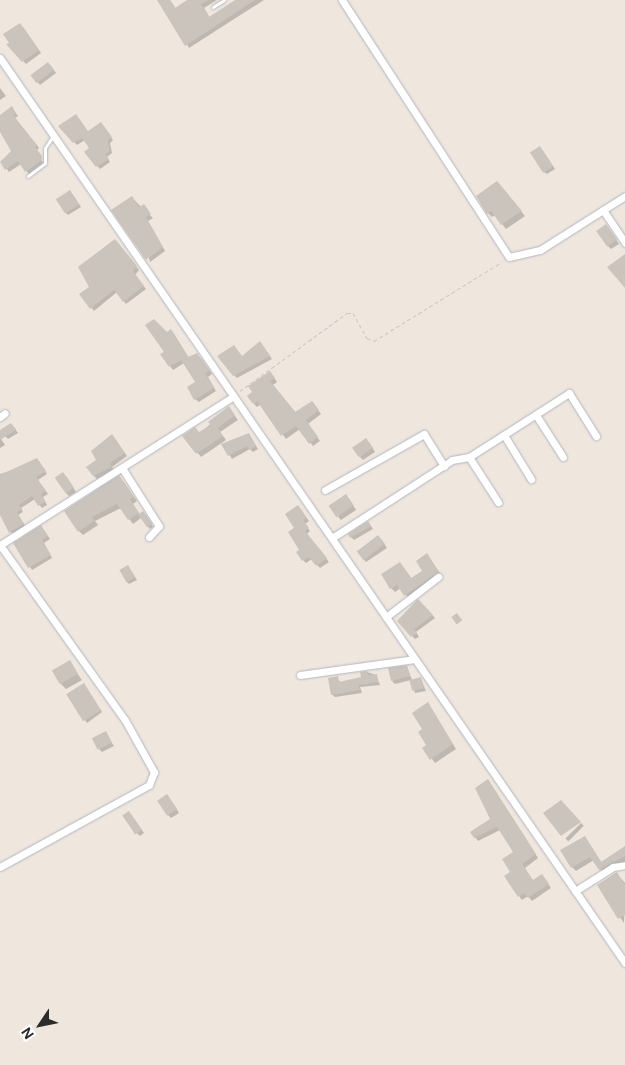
<!DOCTYPE html>
<style>
body{margin:0}
#map{position:relative;width:625px;height:1065px;overflow:hidden;background:#efe7de;font-family:"DM Sans",sans-serif}
div>[style]{position:absolute}
.shadow>*{inset:0;background:#0003;transform-origin:0 0}
.building>*{inset:0;background:#cac4bd;transform-origin:0 0}
.path>*{height:1px;margin-top:-0.5px;transform-origin:0;background:repeating-linear-gradient(90deg,#c8c8c8 0 4px,transparent 0 6.5px)}
.roads{filter:drop-shadow(0 0 1px #b2b5c1) drop-shadow(0 0 1px #b2b5c1)}
.service>*{height:3px;margin:-1.5px;padding:0 1.5px;transform-origin:1.5px;border-radius:1.5px;background:#fff}
.minor>*{height:7px;margin:-3.5px;padding:0 3.5px;transform-origin:3.5px;border-radius:3.5px;background:#fff}
span{translate:-50% -50%;white-space:nowrap;text-align:center;line-height:1.15;-webkit-text-stroke:4.5px #fff;paint-order:stroke}
.north{position:absolute;left:15px;top:1000px;width:50px;height:50px;-webkit-text-stroke:4px #fff;paint-order:stroke;rotate:236deg;font-size:14px;font-weight:700;line-height:20px;text-align:center;color:#2c2c2c}
.north::after{content:'';display:block;margin:auto;width:18px;height:22px;background:#2c2c2c;clip-path:polygon(50% 0,100% 100%,50% 72%,0 100%)}
</style>
<div id="map">
<div class="shadow">
<i style="clip-path:polygon(162px 0,170px 0,176px 9px,190px 0,217px 0,204px 8px,210px 18px,237px 0,264px 0,189px 48px)"></i>
<i style="clip-path:polygon(23px 27px,41px 53px,26px 64px,8px 45px)"></i>
<i style="clip-path:polygon(51px 66px,56px 73px,40px 85px,32px 75px)"></i>
<i style="clip-path:polygon(0 88px,6px 96px,0 100px)"></i>
<i style="clip-path:polygon(14px 111px,18px 116px,15px 118px,39px 148px,37px 150px,43px 163px,29px 174px,21px 164px,9px 172px,1px 161px,12px 152px,0 125px,0 117px)"></i>
<i style="clip-path:polygon(103px 126px,113px 140px,110px 143px,112px 153px,107px 157px,110px 162px,100px 169px,86px 152px,91px 148px,85px 140px,77px 145px,60px 127px,88px 132px)"></i>
<i style="clip-path:polygon(543px 151px,555px 169px,547px 174px,544px 172px)"></i>
<i style="clip-path:polygon(501px 187px,525px 216px,506px 229px,495px 215px,492px 217px,488px 213px,478px 197px)"></i>
<i style="clip-path:polygon(73px 195px,81px 207px,68px 215px,65px 212px)"></i>
<i style="clip-path:polygon(132px 198px,153px 218px,148px 221px,165px 251px,150px 262px)"></i>
<i style="clip-path:polygon(609px 229px,619px 244px,611px 249px,608px 246px)"></i>
<i style="clip-path:polygon(118px 244px,139px 270px,135px 275px,146px 289px,126px 304px,117px 292px,94px 311px,81px 294px,90px 287px)"></i>
<i style="clip-path:polygon(154px 321px,167px 333px,171px 331px,174px 334px,189px 358px,201px 358px,212px 374px,208px 377px,216px 391px,199px 402px,195px 399px,197px 382px,184px 363px,173px 370px,170px 366px,162px 354px,166px 352px)"></i>
<i style="clip-path:polygon(263px 346px,272px 359px,237px 378px,234px 375px,242px 357px)"></i>
<i style="clip-path:polygon(273px 376px,277px 382px,273px 385px,296px 413px,315px 406px,321px 414px,308px 424px,320px 441px,313px 446px,300px 429px,286px 439px,261px 404px,257px 407px,254px 404px)"></i>
<i style="clip-path:polygon(229px 408px,238px 420px,220px 432px,226px 440px,201px 457px,184px 436px,200px 433px)"></i>
<i style="clip-path:polygon(14px 427px,18px 433px,8px 439px,5px 436px)"></i>
<i style="clip-path:polygon(249px 434px,258px 449px,253px 452px,250px 449px,232px 459px,223px 444px)"></i>
<i style="clip-path:polygon(0 437px,5px 445px,0 448px)"></i>
<i style="clip-path:polygon(115px 439px,127px 456px,112px 467px,114px 470px,97px 479px,94px 476px,98px 460px)"></i>
<i style="clip-path:polygon(369px 442px,375px 452px,363px 460px,360px 457px)"></i>
<i style="clip-path:polygon(39px 462px,47px 474px,38px 480px,48px 494px,43px 497px,47px 505px,42px 508px,35px 499px,21px 508px,23px 512px,18px 515px,26px 527px,13px 535px,0 514px,0 474px)"></i>
<i style="clip-path:polygon(66px 476px,76px 492px,69px 496px,66px 493px)"></i>
<i style="clip-path:polygon(123px 481px,137px 501px,133px 504px,140px 515px,146px 515px,153px 527px,150px 529px,141px 518px,133px 524px,121px 508px,95px 521px,98px 525px,83px 535px,79px 531px)"></i>
<i style="clip-path:polygon(349px 499px,356px 510px,341px 520px,338px 517px)"></i>
<i style="clip-path:polygon(298px 506px,309px 521px,305px 524px,310px 531px,307px 534px,329px 562px,320px 568px,312px 559px,306px 563px,303px 560px,296px 528px)"></i>
<i style="clip-path:polygon(368px 522px,373px 529px,354px 540px,351px 537px)"></i>
<i style="clip-path:polygon(41px 526px,50px 539px,44px 543px,52px 558px,32px 570px,15px 543px)"></i>
<i style="clip-path:polygon(381px 539px,387px 548px,366px 562px,357px 551px)"></i>
<i style="clip-path:polygon(430px 559px,442px 576px,409px 599px,401px 588px,395px 592px,391px 588px,400px 563px,412px 579px,424px 571px)"></i>
<i style="clip-path:polygon(128px 566px,137px 580px,129px 584px,126px 581px)"></i>
<i style="clip-path:polygon(418px 600px,435px 618px,416px 632px,419px 637px,415px 639px,398px 621px)"></i>
<i style="clip-path:polygon(69px 662px,82px 680px,66px 689px,61px 684px)"></i>
<i style="clip-path:polygon(407px 667px,412px 680px,421px 679px,426px 691px,415px 693px,411px 680px,395px 684px,392px 681px)"></i>
<i style="clip-path:polygon(367px 672px,376px 675px,380px 685px,360px 687px,362px 693px,335px 697px,332px 694px,337px 678px,341px 683px,362px 678px)"></i>
<i style="clip-path:polygon(86px 687px,102px 712px,87px 723px,85px 720px)"></i>
<i style="clip-path:polygon(428px 704px,456px 749px,435px 763px,424px 748px,428px 745px,424px 729px)"></i>
<i style="clip-path:polygon(105px 733px,114px 746px,102px 752px,99px 749px)"></i>
<i style="clip-path:polygon(488px 781px,538px 858px,525px 868px,533px 881px,542px 875px,551px 888px,532px 901px,528px 896px,522px 900px,519px 896px,512px 872px,515px 853px,500px 830px,478px 841px,472px 833px,491px 820px)"></i>
<i style="clip-path:polygon(170px 799px,179px 813px,171px 818px,168px 815px)"></i>
<i style="clip-path:polygon(132px 816px,144px 833px,140px 836px,137px 833px)"></i>
<i style="left:581px;top:823px;width:4px;height:22px;rotate:45deg"></i>
<i style="clip-path:polygon(585px 837px,602px 863px,625px 848px,625px 862px,603px 873px,594px 860px,576px 871px,572px 867px)"></i>
<i style="clip-path:polygon(616px 873px,625px 883px,624px 923px,599px 886px)"></i>
</div>
<div class="building">
<i style="clip-path:polygon(157px 0,170px 0,175px 8px,187px 0,209px 0,201px 4px,209px 17px,235px 0,255px 0,185px 46px)"></i>
<i style="clip-path:polygon(20px 23px,39px 50px,22px 62px,6px 44px,9px 43px,3px 34px)"></i>
<i style="left:48px;top:62px;width:10px;height:22px;rotate:53deg"></i>
<i style="clip-path:polygon(12px 106px,16px 113px,13px 115px,37px 145px,35px 147px,42px 156px,42px 160px,25px 172px,18px 161px,5px 170px,0 162px,11px 151px,0 132px,0 115px)"></i>
<i style="clip-path:polygon(76px 114px,88px 131px,101px 122px,112px 137px,108px 140px,110px 151px,105px 154px,109px 159px,96px 167px,84px 152px,89px 148px,82px 138px,73px 143px,58px 126px)"></i>
<i style="left:540px;top:146px;width:24px;height:12px;rotate:57deg"></i>
<i style="clip-path:polygon(497px 181px,522px 211px,501px 225px,491px 211px,487px 214px,476px 196px)"></i>
<i style="left:70px;top:190px;width:17px;height:17px;rotate:57deg"></i>
<i style="clip-path:polygon(132px 196px,139px 207px,144px 204px,151px 214px,146px 217px,163px 247px,146px 260px,111px 210px)"></i>
<i style="left:606px;top:224px;width:19px;height:12px;rotate:55deg"></i>
<i style="clip-path:polygon(115px 239px,137px 266px,133px 271px,144px 286px,123px 302px,114px 290px,90px 309px,79px 294px,89px 287px,78px 267px)"></i>
<i style="clip-path:polygon(625px 254px,625px 288px,607px 267px)"></i>
<i style="clip-path:polygon(154px 319px,167px 332px,171px 329px,188px 357px,197px 353px,210px 371px,205px 373px,214px 388px,194px 400px,187px 387px,195px 382px,181px 360px,169px 367px,160px 354px,164px 352px,145px 325px)"></i>
<i style="clip-path:polygon(260px 341px,270px 356px,233px 376px,217px 356px,234px 345px,242px 356px)"></i>
<i style="clip-path:polygon(270px 371px,275px 378px,270px 381px,295px 412px,312px 401px,319px 410px,306px 420px,318px 437px,309px 444px,296px 426px,281px 436px,257px 401px,253px 404px,247px 396px,252px 392px,248px 386px)"></i>
<i style="clip-path:polygon(229px 406px,235px 415px,218px 428px,223px 436px,196px 454px,182px 436px,195px 427px,199px 432px,211px 425px,208px 422px)"></i>
<i style="clip-path:polygon(11px 423px,16px 430px,0 440px,0 430px)"></i>
<i style="clip-path:polygon(249px 433px,256px 446px,249px 450px,247px 446px,228px 456px,221px 444px)"></i>
<i style="clip-path:polygon(112px 434px,125px 453px,110px 463px,112px 467px,93px 476px,86px 467px,96px 460px,91px 451px)"></i>
<i style="left:366px;top:438px;width:12px;height:17px;rotate:55deg"></i>
<i style="clip-path:polygon(37px 458px,46px 471px,36px 477px,46px 491px,41px 494px,45px 502px,38px 506px,32px 496px,19px 505px,22px 509px,17px 512px,24px 524px,9px 533px,0 515px,0 475px)"></i>
<i style="left:63px;top:472px;width:19px;height:10px;rotate:55deg"></i>
<i style="clip-path:polygon(119px 475px,134px 497px,130px 499px,139px 513px,128px 520px,117px 504px,92px 517px,94px 521px,78px 532px,64px 511px)"></i>
<i style="left:346px;top:494px;width:14px;height:21px;rotate:56deg"></i>
<i style="clip-path:polygon(298px 505px,307px 518px,303px 520px,309px 528px,305px 531px,327px 558px,316px 566px,309px 557px,302px 561px,296px 552px,299px 550px,288px 532px,294px 528px,285px 514px)"></i>
<i style="left:143px;top:511px;width:16px;height:6px;rotate:55deg"></i>
<i style="clip-path:polygon(368px 521px,371px 526px,350px 538px,348px 534px)"></i>
<i style="clip-path:polygon(41px 525px,48px 536px,42px 540px,51px 555px,28px 568px,13px 543px)"></i>
<i style="left:378px;top:535px;width:11px;height:27px;rotate:52deg"></i>
<i style="clip-path:polygon(427px 553px,439px 572px,404px 596px,397px 585px,390px 589px,381px 574px,400px 562px,411px 578px,422px 571px,416px 561px)"></i>
<i style="left:128px;top:565px;width:14px;height:10px;rotate:60deg"></i>
<i style="clip-path:polygon(418px 599px,433px 615px,414px 629px,417px 633px,411px 637px,397px 621px)"></i>
<i style="left:457px;top:613px;width:9px;height:7px;rotate:54deg"></i>
<i style="left:70px;top:660px;width:16px;height:21px;rotate:60deg"></i>
<i style="clip-path:polygon(407px 665px,410px 676px,391px 681px,388px 668px)"></i>
<i style="clip-path:polygon(367px 671px,368px 675px,377px 674px,378px 682px,358px 685px,360px 690px,331px 695px,328px 678px,338px 676px,339px 682px,361px 677px,360px 672px)"></i>
<i style="left:421px;top:677px;width:11px;height:12px;rotate:75deg"></i>
<i style="left:84px;top:683px;width:32px;height:21px;rotate:58deg"></i>
<i style="clip-path:polygon(428px 702px,453px 744px,430px 760px,422px 748px,426px 745px,418px 732px,422px 729px,412px 713px)"></i>
<i style="left:106px;top:731px;width:13px;height:16px;rotate:63deg"></i>
<i style="clip-path:polygon(488px 779px,536px 854px,522px 864px,533px 880px,542px 874px,549px 884px,528px 898px,524px 893px,518px 897px,504px 876px,510px 872px,502px 859px,513px 852px,497px 827px,474px 838px,470px 832px,490px 819px,475px 788px)"></i>
<i style="left:167px;top:794px;width:18px;height:12px;rotate:56deg"></i>
<i style="clip-path:polygon(561px 800px,581px 822px,561px 836px,543px 813px)"></i>
<i style="left:129px;top:811px;width:23px;height:8px;rotate:56deg"></i>
<i style="clip-path:polygon(585px 836px,601px 862px,625px 846px,625px 856px,599px 870px,590px 857px,571px 868px,560px 850px)"></i>
<i style="clip-path:polygon(617px 872px,625px 885px,625px 915px,618px 919px,597px 885px)"></i>
</div>
<div class="path">
<i style="left:240px;top:391px;width:132px;rotate:-36.1deg"></i>
<i style="left:347px;top:313px;width:6px"></i>
<i style="left:353px;top:313px;width:29px;rotate:61deg"></i>
<i style="left:367px;top:338px;width:8px;rotate:23deg"></i>
<i style="left:374px;top:341px;width:150px;rotate:-31.7deg"></i>
</div>
<div class="roads">
<div class="service">
<i style="left:213px;top:7px;width:13px;rotate:-32deg"></i>
<i style="left:28px;top:176px;width:21px;rotate:-37deg"></i>
<i style="left:45px;top:163px;width:15px;rotate:-90deg"></i>
<i style="left:45px;top:148px;width:14px;rotate:-56deg"></i>
</div>
<div class="minor">
<i style="left:342px;top:0;width:306px;rotate:57deg"></i>
<i style="left:509px;top:257px;width:32px;rotate:-13deg"></i>
<i style="left:540px;top:250px;width:101px;rotate:-32.4deg"></i>
<i style="left:0;top:58px;width:1100px;rotate:55.37deg"></i>
<i style="left:603px;top:210px;width:40px;rotate:56deg"></i>
<i style="left:536px;top:415px;width:50px;rotate:57.3deg"></i>
<i style="left:0;top:417px;width:6px;rotate:-39deg"></i>
<i style="left:504px;top:435px;width:52px;rotate:58.5deg"></i>
<i style="left:469px;top:457px;width:54px;rotate:57.2deg"></i>
<i style="left:122px;top:468px;width:69px;rotate:57.5deg"></i>
<i style="left:159px;top:526px;width:15px;rotate:132deg"></i>
<i style="left:325px;top:490px;width:114px;rotate:-29.5deg"></i>
<i style="left:424px;top:434px;width:38px;rotate:58deg"></i>
<i style="left:332px;top:538px;width:143px;rotate:-33deg"></i>
<i style="left:452px;top:460px;width:17px;rotate:-10deg"></i>
<i style="left:469px;top:457px;width:119px;rotate:-32.6deg"></i>
<i style="left:569px;top:393px;width:51px;rotate:57.9deg"></i>
<i style="left:0;top:545px;width:215px;rotate:54.5deg"></i>
<i style="left:125px;top:720px;width:60px;rotate:60.9deg"></i>
<i style="left:154px;top:772px;width:14px;rotate:111deg"></i>
<i style="left:149px;top:785px;width:170px;rotate:151.2deg"></i>
<i style="left:0;top:545px;width:277px;rotate:-32.5deg"></i>
<i style="left:386px;top:617px;width:66px;rotate:-37.6deg"></i>
<i style="left:300px;top:675px;width:116px;rotate:-7.9deg"></i>
<i style="left:575px;top:891px;width:45px;rotate:-32.3deg"></i>
<i style="left:613px;top:867px;width:12px;rotate:-9deg"></i>
</div>
</div>
<div class="north">N</div>
</div>
